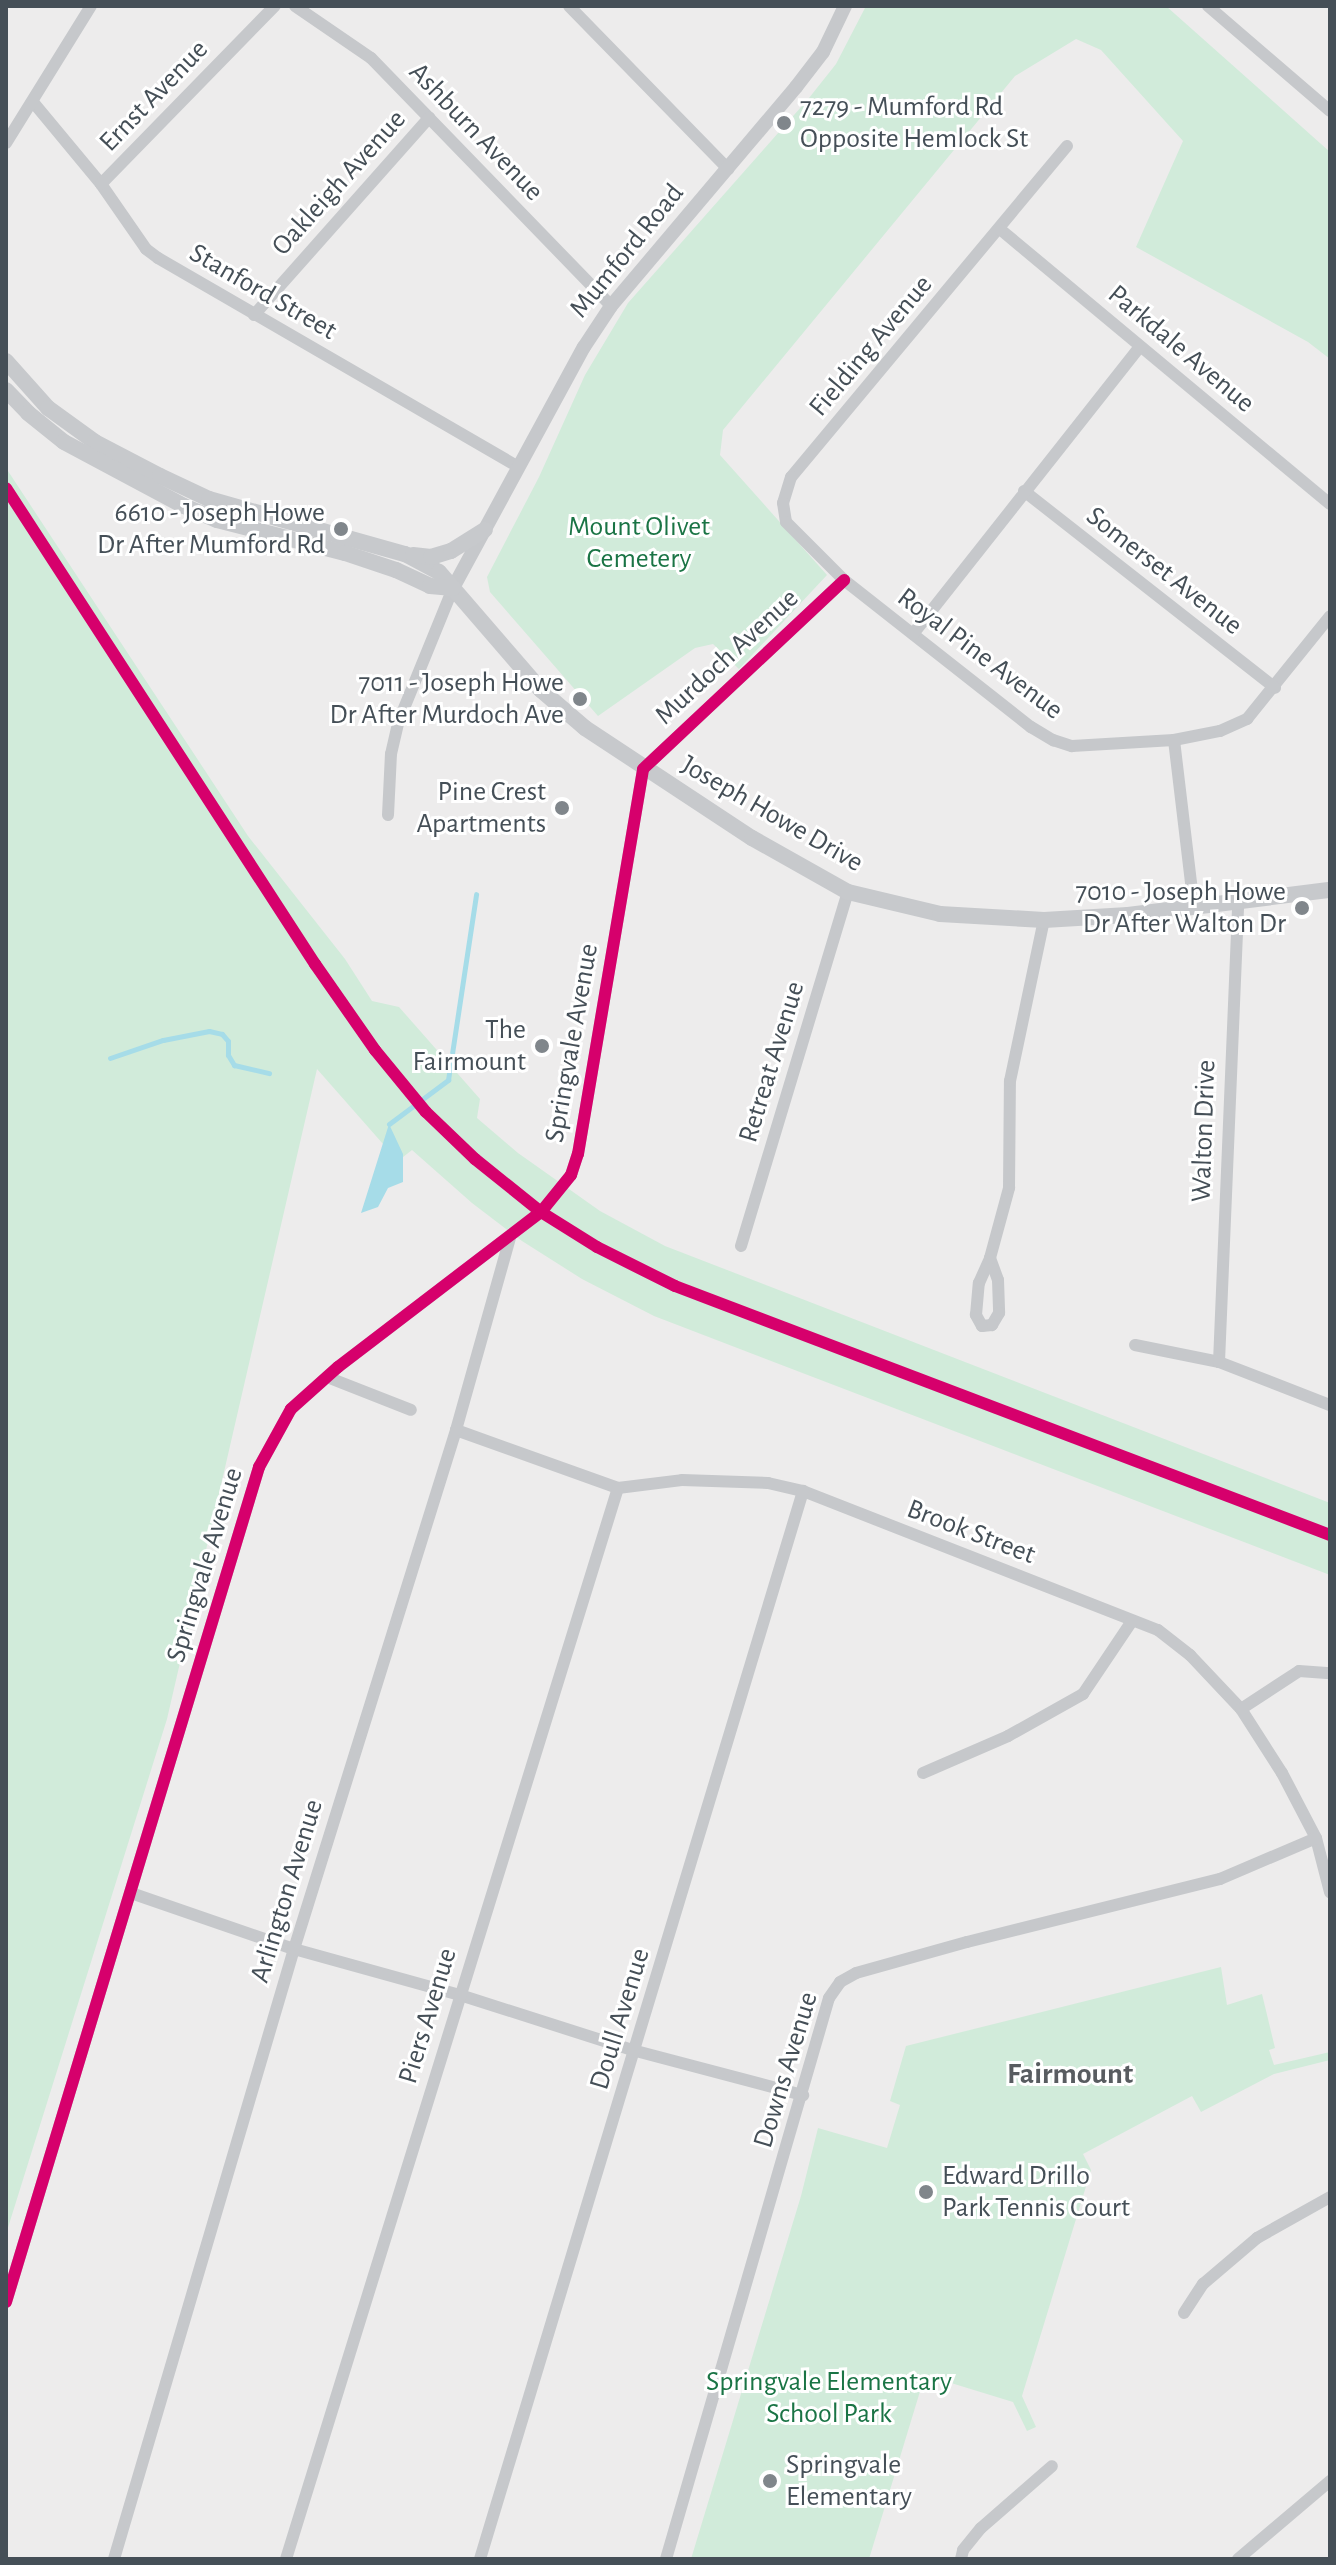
<!DOCTYPE html>
<style>
body{margin:0}
#map{position:relative;width:1336px;height:2565px;overflow:hidden;background:#edecec;font-family:"Alegreya Sans",sans-serif}
div>[style]{position:absolute}
.green>*{inset:0;background:#d1ebda}
.water>*{inset:0;background:#a6dce8}
.stream>*{height:5px;margin:-2.5px;padding:0 2.5px;transform-origin:2.5px;border-radius:2.5px;background:#a6dce8}
.minor>*{height:12px;margin:-6px;padding:0 6px;transform-origin:6px;border-radius:6px;background:#c6c8cb}
.tertiary>*{height:14px;margin:-7px;padding:0 7px;transform-origin:7px;border-radius:7px;background:#c6c8cb}
.secondary>*{height:16px;margin:-8px;padding:0 8px;transform-origin:8px;border-radius:8px;background:#c7c9cc}
.cycleway>*{height:12px;margin:-6px;padding:0 6px;transform-origin:6px;border-radius:6px;background:#d6006c}
.dots>*{width:22px;height:22px;translate:-50% -50%;box-sizing:border-box;border:4px solid #fff;border-radius:50%}
span{translate:-50% -50%;white-space:nowrap;text-align:center;line-height:1.15;-webkit-text-stroke:6px #fff;paint-order:stroke}
.street-label{font-size:28px;color:#454f57}
.poi-label{font-size:28px;color:#454f57}
.left{translate:0 -50%;text-align:left}
.right{translate:-100% -50%;text-align:right}
.park-label{font-size:28px;color:#1a7445}
.neighbourhood-label{font-size:30px;color:#585c60;font-weight:700}
.frame{position:absolute;inset:0;border:8px solid #454f57;pointer-events:none}
</style>
<div id="map">
<div class="green">
<i style="clip-path:polygon(866px 6px,1166px 6px,1330px 152px,1330px 359px,1308px 342px,1136px 247px,1183px 141px,1101px 50px,1076px 39px,1015px 76px,723px 430px,720px 455px,827px 575px,739px 669px,713px 644px,695px 648px,598px 716px,490px 592px,487px 577px,539px 477px,585px 375px,628px 303px,809px 98px,836px 64px)"></i>
<i style="clip-path:polygon(6px 468px,248px 836px,345px 959px,372px 1001px,399px 1007px,480px 1099px,477px 1118px,518px 1153px,600px 1211px,665px 1246px,1330px 1503px,1330px 1575px,654px 1316px,582px 1279px,522px 1241px,472px 1203px,412px 1150px,398px 1161px,317px 1069px,167px 1719px,6px 2234px)"></i>
<i style="clip-path:polygon(1221px 1967px,1227px 2005px,1262px 1994px,1275px 2048px,1269px 2050px,1274px 2065px,1330px 2052px,1330px 2060px,1274px 2074px,1201px 2112px,1192px 2096px,1083px 2154px,1091px 2170px,1022px 2396px,1036px 2427px,1027px 2431px,1013px 2402px,925px 2375px,869px 2559px,691px 2559px,801px 2196px,818px 2128px,887px 2148px,900px 2105px,890px 2101px,906px 2046px)"></i>
</div>
<div class="water">
<i style="clip-path:polygon(389px 1124px,403px 1154px,403px 1182px,388px 1188px,378px 1207px,361px 1213px)"></i>
</div>
<div class="stream">
<i style="left:110px;top:1058px;width:56px;rotate:-18.8deg"></i>
<i style="left:163px;top:1040px;width:47px;rotate:-11.1deg"></i>
<i style="left:209px;top:1031px;width:13px;rotate:13deg"></i>
<i style="left:222px;top:1034px;width:9px;rotate:49deg"></i>
<i style="left:228px;top:1041px;width:14px;rotate:90deg"></i>
<i style="left:228px;top:1055px;width:12px;rotate:59deg"></i>
<i style="left:234px;top:1065px;width:36px;rotate:13deg"></i>
<i style="left:389px;top:1124px;width:74px;rotate:-36.7deg"></i>
<i style="left:448px;top:1080px;width:188px;rotate:-81.4deg"></i>
</div>
<div class="minor">
<i style="left:295px;top:6px;width:92px;rotate:34.4deg"></i>
<i style="left:371px;top:58px;width:345px;rotate:45.9deg"></i>
<i style="left:569px;top:6px;width:228px;rotate:45.7deg"></i>
<i style="left:1208px;top:6px;width:161px;rotate:40.7deg"></i>
<i style="left:33px;top:102px;width:107px;rotate:50.3deg"></i>
<i style="left:101px;top:184px;width:79px;rotate:55.3deg"></i>
<i style="left:146px;top:249px;width:15px;rotate:37deg"></i>
<i style="left:158px;top:258px;width:416px;rotate:30.1deg"></i>
<i style="left:6px;top:143px;width:161px;rotate:-58.2deg"></i>
<i style="left:1067px;top:146px;width:431px;rotate:129.8deg"></i>
<i style="left:791px;top:477px;width:27px;rotate:107deg"></i>
<i style="left:783px;top:503px;width:19px;rotate:81deg"></i>
<i style="left:786px;top:522px;width:82px;rotate:45deg"></i>
<i style="left:844px;top:580px;width:238px;rotate:38.2deg"></i>
<i style="left:1031px;top:727px;width:26px;rotate:31deg"></i>
<i style="left:1053px;top:740px;width:20px;rotate:18deg"></i>
<i style="left:1072px;top:746px;width:102px;rotate:-3.4deg"></i>
<i style="left:1174px;top:740px;width:47px;rotate:-11.1deg"></i>
<i style="left:1220px;top:731px;width:30px;rotate:-24deg"></i>
<i style="left:1247px;top:719px;width:132px;rotate:-51.1deg"></i>
<i style="left:101px;top:184px;width:249px;rotate:-45.7deg"></i>
<i style="left:1001px;top:230px;width:428px;rotate:39.8deg"></i>
<i style="left:254px;top:315px;width:264px;rotate:-48.4deg"></i>
<i style="left:1024px;top:491px;width:319px;rotate:38.1deg"></i>
<i style="left:913px;top:634px;width:366px;rotate:-51.7deg"></i>
<i style="left:1174px;top:740px;width:168px;rotate:83.2deg"></i>
<i style="left:388px;top:815px;width:61px;rotate:-87.2deg"></i>
<i style="left:391px;top:754px;width:32px;rotate:-77deg"></i>
<i style="left:398px;top:723px;width:146px;rotate:-67.8deg"></i>
<i style="left:741px;top:1246px;width:370px;rotate:-73.2deg"></i>
<i style="left:990px;top:1258px;width:23px;rotate:70deg"></i>
<i style="left:998px;top:1280px;width:33px;rotate:88deg"></i>
<i style="left:999px;top:1313px;width:14px;rotate:120deg"></i>
<i style="left:992px;top:1325px;width:10px;rotate:174deg"></i>
<i style="left:982px;top:1326px;width:13px;rotate:-119deg"></i>
<i style="left:976px;top:1315px;width:32px;rotate:-85deg"></i>
<i style="left:979px;top:1283px;width:27px;rotate:-66deg"></i>
<i style="left:990px;top:1258px;width:73px;rotate:-74.8deg"></i>
<i style="left:1009px;top:1188px;width:107px;rotate:-89.5deg"></i>
<i style="left:1010px;top:1081px;width:165px;rotate:-78.1deg"></i>
<i style="left:1135px;top:1345px;width:86px;rotate:11.4deg"></i>
<i style="left:1219px;top:1362px;width:119px;rotate:21.2deg"></i>
<i style="left:1219px;top:1362px;width:460px;rotate:-87.6deg"></i>
<i style="left:327px;top:1377px;width:90px;rotate:21.4deg"></i>
<i style="left:456px;top:1430px;width:172px;rotate:19.7deg"></i>
<i style="left:618px;top:1488px;width:64px;rotate:-7.1deg"></i>
<i style="left:682px;top:1480px;width:86px;rotate:2deg"></i>
<i style="left:768px;top:1483px;width:36px;rotate:13deg"></i>
<i style="left:803px;top:1491px;width:381px;rotate:21.4deg"></i>
<i style="left:1158px;top:1630px;width:41px;rotate:38deg"></i>
<i style="left:1190px;top:1655px;width:74px;rotate:46.6deg"></i>
<i style="left:1241px;top:1709px;width:76px;rotate:57.4deg"></i>
<i style="left:1282px;top:1773px;width:73px;rotate:62.4deg"></i>
<i style="left:1316px;top:1838px;width:56px;rotate:75.5deg"></i>
<i style="left:1241px;top:1709px;width:69px;rotate:-33.2deg"></i>
<i style="left:1299px;top:1671px;width:31px;rotate:4deg"></i>
<i style="left:923px;top:1773px;width:93px;rotate:-23.5deg"></i>
<i style="left:1008px;top:1736px;width:86px;rotate:-29.2deg"></i>
<i style="left:1083px;top:1694px;width:88px;rotate:-56.1deg"></i>
<i style="left:131px;top:1893px;width:172px;rotate:19deg"></i>
<i style="left:294px;top:1949px;width:172px;rotate:15.5deg"></i>
<i style="left:460px;top:1995px;width:185px;rotate:17.7deg"></i>
<i style="left:636px;top:2051px;width:173px;rotate:14.8deg"></i>
<i style="left:6px;top:2302px;width:872px;rotate:-73.14deg"></i>
<i style="left:259px;top:1467px;width:66px;rotate:-61.1deg"></i>
<i style="left:291px;top:1409px;width:63px;rotate:-41.8deg"></i>
<i style="left:338px;top:1367px;width:255px;rotate:-37.4deg"></i>
<i style="left:541px;top:1212px;width:48px;rotate:-51deg"></i>
<i style="left:571px;top:1175px;width:22px;rotate:-72deg"></i>
<i style="left:578px;top:1154px;width:390px;rotate:-80.4deg"></i>
<i style="left:643px;top:769px;width:276px;rotate:-43.2deg"></i>
<i style="left:1184px;top:2313px;width:35px;rotate:-57deg"></i>
<i style="left:1203px;top:2284px;width:71px;rotate:-40.4deg"></i>
<i style="left:1257px;top:2238px;width:84px;rotate:-29.3deg"></i>
<i style="left:114px;top:2559px;width:636px;rotate:-73.56deg"></i>
<i style="left:294px;top:1949px;width:544px;rotate:-72.66deg"></i>
<i style="left:456px;top:1430px;width:199px;rotate:-74.3deg"></i>
<i style="left:286px;top:2559px;width:1121px;rotate:-72.78deg"></i>
<i style="left:480px;top:2559px;width:1116px;rotate:-73.17deg"></i>
<i style="left:666px;top:2559px;width:584px;rotate:-73.8deg"></i>
<i style="left:829px;top:1998px;width:19px;rotate:-55deg"></i>
<i style="left:840px;top:1982px;width:18px;rotate:-29deg"></i>
<i style="left:856px;top:1973px;width:115px;rotate:-15.6deg"></i>
<i style="left:967px;top:1942px;width:261px;rotate:-14deg"></i>
<i style="left:1220px;top:1879px;width:104px;rotate:-23.1deg"></i>
<i style="left:961px;top:2559px;width:9px;rotate:-77deg"></i>
<i style="left:963px;top:2550px;width:28px;rotate:-51deg"></i>
<i style="left:981px;top:2528px;width:94px;rotate:-41.1deg"></i>
<i style="left:1238px;top:2559px;width:121px;rotate:-40.3deg"></i>
</div>
<div class="tertiary">
<i style="left:453px;top:588px;width:274px;rotate:-61.5deg"></i>
<i style="left:584px;top:347px;width:49px;rotate:-56.6deg"></i>
<i style="left:611px;top:306px;width:287px;rotate:-49.8deg"></i>
<i style="left:796px;top:87px;width:44px;rotate:-52.4deg"></i>
<i style="left:823px;top:52px;width:51px;rotate:-64.4deg"></i>
</div>
<div class="secondary">
<i style="left:6px;top:361px;width:63px;rotate:48.2deg"></i>
<i style="left:48px;top:408px;width:58px;rotate:35.9deg"></i>
<i style="left:95px;top:442px;width:73px;rotate:27.6deg"></i>
<i style="left:160px;top:476px;width:54px;rotate:25.1deg"></i>
<i style="left:209px;top:499px;width:204px;rotate:15.7deg"></i>
<i style="left:405px;top:554px;width:38px;rotate:28deg"></i>
<i style="left:439px;top:572px;width:156px;rotate:49.2deg"></i>
<i style="left:541px;top:690px;width:58px;rotate:40.8deg"></i>
<i style="left:585px;top:728px;width:200px;rotate:33.4deg"></i>
<i style="left:752px;top:838px;width:110px;rotate:29.4deg"></i>
<i style="left:848px;top:892px;width:95px;rotate:13.4deg"></i>
<i style="left:940px;top:914px;width:104px;rotate:3.3deg"></i>
<i style="left:1044px;top:920px;width:84px;rotate:-3.4deg"></i>
<i style="left:1128px;top:915px;width:204px;rotate:-7.1deg"></i>
<i style="left:6px;top:390px;width:32px;rotate:46deg"></i>
<i style="left:28px;top:413px;width:46px;rotate:38.9deg"></i>
<i style="left:64px;top:442px;width:136px;rotate:28.1deg"></i>
<i style="left:184px;top:506px;width:36px;rotate:23deg"></i>
<i style="left:217px;top:520px;width:132px;rotate:14.5deg"></i>
<i style="left:345px;top:553px;width:54px;rotate:18.4deg"></i>
<i style="left:396px;top:570px;width:38px;rotate:25deg"></i>
<i style="left:430px;top:586px;width:23px;rotate:5deg"></i>
<i style="left:413px;top:555px;width:18px;rotate:6deg"></i>
<i style="left:431px;top:557px;width:21px;rotate:-17deg"></i>
<i style="left:451px;top:551px;width:40px;rotate:-32deg"></i>
</div>
<div class="cycleway">
<i style="left:6px;top:488px;width:568px;rotate:57.01deg"></i>
<i style="left:315px;top:964px;width:105px;rotate:55.1deg"></i>
<i style="left:375px;top:1050px;width:80px;rotate:50.6deg"></i>
<i style="left:426px;top:1112px;width:68px;rotate:43.8deg"></i>
<i style="left:475px;top:1159px;width:85px;rotate:38.8deg"></i>
<i style="left:541px;top:1212px;width:66px;rotate:32deg"></i>
<i style="left:597px;top:1247px;width:87px;rotate:26.6deg"></i>
<i style="left:675px;top:1286px;width:701px;rotate:20.81deg"></i>
<i style="left:6px;top:2302px;width:872px;rotate:-73.14deg"></i>
<i style="left:259px;top:1467px;width:66px;rotate:-61.1deg"></i>
<i style="left:291px;top:1409px;width:63px;rotate:-41.8deg"></i>
<i style="left:338px;top:1367px;width:255px;rotate:-37.4deg"></i>
<i style="left:541px;top:1212px;width:48px;rotate:-51deg"></i>
<i style="left:571px;top:1175px;width:22px;rotate:-72deg"></i>
<i style="left:578px;top:1154px;width:390px;rotate:-80.4deg"></i>
<i style="left:643px;top:769px;width:276px;rotate:-43.2deg"></i>
</div>
<div class="dots">
<i style="left:784px;top:123px;background:#80868b"></i>
<i style="left:341px;top:529px;background:#80868b"></i>
<i style="left:580px;top:699px;background:#80868b"></i>
<i style="left:562px;top:808px;background:#80868b"></i>
<i style="left:1302px;top:908px;background:#80868b"></i>
<i style="left:542px;top:1046px;background:#80868b"></i>
<i style="left:926px;top:2192px;background:#80868b"></i>
<i style="left:770px;top:2481px;background:#80868b"></i>
</div>
<div class="street-label">
<span style="left:154px;top:96px;rotate:-46deg">Ernst Avenue</span>
<span style="left:476px;top:132px;rotate:46deg">Ashburn Avenue</span>
<span style="left:339px;top:183px;rotate:-48deg">Oakleigh Avenue</span>
<span style="left:627px;top:251px;rotate:-51deg">Mumford Road</span>
<span style="left:263px;top:292px;rotate:30deg">Stanford Street</span>
<span style="left:871px;top:346px;rotate:-50deg">Fielding Avenue</span>
<span style="left:1181px;top:349px;rotate:40deg">Parkdale Avenue</span>
<span style="left:1164px;top:571px;rotate:38deg">Somerset Avenue</span>
<span style="left:980px;top:654px;rotate:37deg">Royal Pine Avenue</span>
<span style="left:727px;top:657px;rotate:-43deg">Murdoch Avenue</span>
<span style="left:772px;top:814px;rotate:30deg">Joseph Howe Drive</span>
<span style="left:572px;top:1043px;rotate:-80deg">Springvale Avenue</span>
<span style="left:772px;top:1062px;rotate:-73deg">Retreat Avenue</span>
<span style="left:1204px;top:1131px;rotate:-88deg">Walton Drive</span>
<span style="left:971px;top:1532px;rotate:21deg">Brook Street</span>
<span style="left:205px;top:1565px;rotate:-73deg">Springvale Avenue</span>
<span style="left:287px;top:1891px;rotate:-73deg">Arlington Avenue</span>
<span style="left:428px;top:2016px;rotate:-73deg">Piers Avenue</span>
<span style="left:620px;top:2019px;rotate:-73deg">Doull Avenue</span>
<span style="left:786px;top:2070px;rotate:-73deg">Downs Avenue</span>
</div>
<div class="poi-label">
<span class="left" style="left:800px;top:123px">7279 - Mumford Rd<br>Opposite Hemlock St</span>
<span class="right" style="left:325px;top:529px">6610 - Joseph Howe<br>Dr After Mumford Rd</span>
<span class="right" style="left:564px;top:699px">7011 - Joseph Howe<br>Dr After Murdoch Ave</span>
<span class="right" style="left:546px;top:808px">Pine Crest<br>Apartments</span>
<span class="right" style="left:1286px;top:908px">7010 - Joseph Howe<br>Dr After Walton Dr</span>
<span class="right" style="left:526px;top:1046px">The<br>Fairmount</span>
<span class="left" style="left:942px;top:2192px">Edward Drillo<br>Park Tennis Court</span>
<span class="left" style="left:786px;top:2481px">Springvale<br>Elementary</span>
</div>
<div class="park-label">
<span style="left:639px;top:543px">Mount Olivet<br>Cemetery</span>
<span style="left:829px;top:2398px">Springvale Elementary<br>School Park</span>
</div>
<div class="neighbourhood-label">
<span style="left:1070px;top:2074px">Fairmount</span>
</div>
<div class="frame"></div>
</div>
